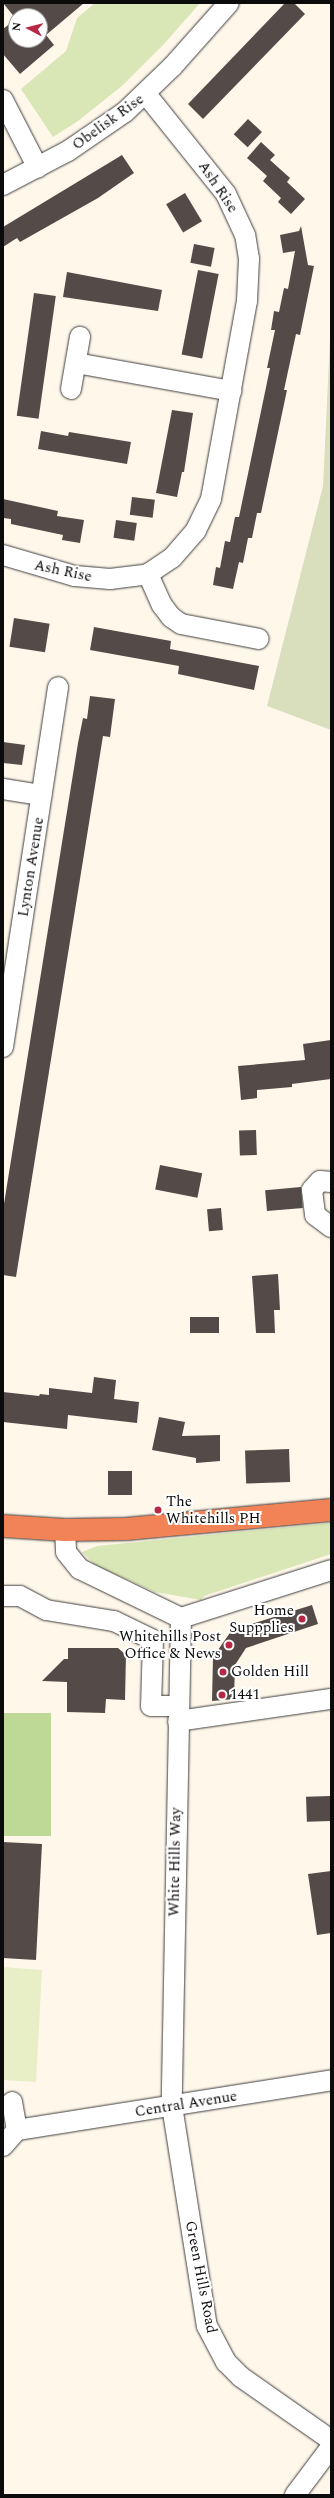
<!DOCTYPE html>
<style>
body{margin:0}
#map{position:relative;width:334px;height:2498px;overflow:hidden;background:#fff7ea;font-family:Spectral,serif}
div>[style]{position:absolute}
.green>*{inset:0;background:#d8e7b5}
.forest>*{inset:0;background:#bed895;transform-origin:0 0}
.cemetery>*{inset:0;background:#d9dfbd}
.pitch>*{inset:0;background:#e8efc7}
.building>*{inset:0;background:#544b48;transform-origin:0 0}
.roads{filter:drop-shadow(0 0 1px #3e3e3e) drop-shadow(0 0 1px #3e3e3e)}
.minor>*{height:20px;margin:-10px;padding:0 10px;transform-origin:10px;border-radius:10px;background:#fff}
.highway>*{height:22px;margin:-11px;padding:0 11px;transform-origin:11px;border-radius:11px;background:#f18356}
.dots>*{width:11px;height:11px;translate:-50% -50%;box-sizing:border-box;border:2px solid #fff;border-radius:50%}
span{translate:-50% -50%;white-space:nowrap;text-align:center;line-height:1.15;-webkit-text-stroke:4px #fff;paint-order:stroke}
.street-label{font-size:15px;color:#0b0b0b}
.poi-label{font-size:15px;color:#0b0b0b}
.left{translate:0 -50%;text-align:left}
.right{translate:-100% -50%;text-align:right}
.frame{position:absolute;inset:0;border:4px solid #0b0b0b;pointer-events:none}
.north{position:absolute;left:8px;top:8px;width:40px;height:40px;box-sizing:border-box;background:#fff;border:1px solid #9d9d9d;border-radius:50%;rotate:277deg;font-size:11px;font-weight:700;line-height:16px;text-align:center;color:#0b0b0b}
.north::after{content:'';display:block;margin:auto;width:14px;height:18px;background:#b72746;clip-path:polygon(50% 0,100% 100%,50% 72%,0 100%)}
</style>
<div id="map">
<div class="green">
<i style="clip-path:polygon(95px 3px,200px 3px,164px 44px,123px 85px,78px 121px,53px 137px,21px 89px,66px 51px,77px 18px)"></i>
<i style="clip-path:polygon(331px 1523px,331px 1554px,204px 1596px,201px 1600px,155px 1592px,95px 1565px,82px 1552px,97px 1546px)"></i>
</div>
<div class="forest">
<i style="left:3px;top:1713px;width:48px;height:123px"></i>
</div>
<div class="cemetery">
<i style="clip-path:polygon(331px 318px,331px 730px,267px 706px,323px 486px)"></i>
</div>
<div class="pitch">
<i style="clip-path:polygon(3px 1967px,42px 1970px,36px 2082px,3px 2080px)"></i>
</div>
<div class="building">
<i style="clip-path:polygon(evenodd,3px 3px,84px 3px,46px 35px,54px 45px,20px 74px,3px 54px,3px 29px,16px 19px,3px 3px,16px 16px,40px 16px,40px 40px,16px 40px,16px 16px)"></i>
<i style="clip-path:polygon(285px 3px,294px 3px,305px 14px,203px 119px,188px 104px)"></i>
<i style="left:248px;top:119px;width:19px;height:21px;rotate:43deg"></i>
<i style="clip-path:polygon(261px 142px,275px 155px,270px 160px,290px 178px,287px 182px,305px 199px,291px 214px,278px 202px,281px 198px,263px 181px,267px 176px,247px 158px)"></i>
<i style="clip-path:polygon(122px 155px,134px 173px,98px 198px,20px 242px,17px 238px,3px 247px,3px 227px)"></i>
<i style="left:185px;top:193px;width:33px;height:22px;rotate:59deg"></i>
<i style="clip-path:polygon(301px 226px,308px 265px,314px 266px,300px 335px,296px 334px,284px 390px,287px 390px,261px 513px,257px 513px,252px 538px,248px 538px,243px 563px,239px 562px,233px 589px,213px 585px,216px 567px,220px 568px,225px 541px,230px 542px,235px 517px,239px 517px,270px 368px,267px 368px,275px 330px,271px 330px,274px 311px,279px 312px,284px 288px,288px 289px,295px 251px,283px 253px,280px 235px,299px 231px)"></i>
<i style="left:194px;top:244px;width:21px;height:19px;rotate:11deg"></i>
<i style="left:198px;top:270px;width:21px;height:86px;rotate:11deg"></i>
<i style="clip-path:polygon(67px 272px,162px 290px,158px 311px,63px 297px)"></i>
<i style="left:34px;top:293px;width:22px;height:124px;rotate:8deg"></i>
<i style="clip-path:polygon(172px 410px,193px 413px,184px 472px,182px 472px,177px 497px,156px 493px)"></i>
<i style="clip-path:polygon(41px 431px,68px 436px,69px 432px,131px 442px,127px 464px,38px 449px)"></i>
<i style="left:132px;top:497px;width:23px;height:18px;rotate:7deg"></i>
<i style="clip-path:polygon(3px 499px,58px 511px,57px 516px,84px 520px,80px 543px,62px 540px,63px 535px,11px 524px,11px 519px,3px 518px)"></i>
<i style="left:116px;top:520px;width:21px;height:18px;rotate:8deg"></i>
<i style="left:14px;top:618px;width:36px;height:29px;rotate:9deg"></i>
<i style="clip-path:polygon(94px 627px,171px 641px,170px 649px,259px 666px,254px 690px,178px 674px,179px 666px,90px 650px)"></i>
<i style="clip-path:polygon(90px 696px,115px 699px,110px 737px,103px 736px,16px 1277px,3px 1275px,3px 1210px,78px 743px,83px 718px,87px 719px)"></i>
<i style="clip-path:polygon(3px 742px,25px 745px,22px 765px,3px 763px)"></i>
<i style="clip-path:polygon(331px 1040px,331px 1079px,292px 1084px,292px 1087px,257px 1090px,257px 1098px,241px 1100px,238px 1066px,305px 1060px,303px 1044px)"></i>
<i style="left:256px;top:1130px;width:25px;height:17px;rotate:88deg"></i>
<i style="left:160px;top:1165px;width:43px;height:25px;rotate:11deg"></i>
<i style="left:301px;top:1187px;width:21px;height:36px;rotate:85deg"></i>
<i style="left:221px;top:1208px;width:22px;height:14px;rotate:85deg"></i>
<i style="clip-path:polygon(278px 1274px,280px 1310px,274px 1310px,275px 1333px,256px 1333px,252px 1276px)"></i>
<i style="left:219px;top:1317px;width:16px;height:29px;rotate:90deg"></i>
<i style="clip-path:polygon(94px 1377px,116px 1380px,114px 1399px,139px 1402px,137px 1423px,68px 1415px,67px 1429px,3px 1422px,3px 1392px,39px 1396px,40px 1394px,49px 1395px,49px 1388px,92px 1393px)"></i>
<i style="clip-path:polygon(159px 1417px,185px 1422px,182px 1436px,220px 1435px,220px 1461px,196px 1463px,196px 1458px,152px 1450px)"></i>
<i style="left:289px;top:1449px;width:33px;height:44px;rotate:88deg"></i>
<i style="left:108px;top:1471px;width:24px;height:24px"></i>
<i style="clip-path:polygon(312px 1605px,318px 1624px,246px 1648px,235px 1665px,234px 1699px,212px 1701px,213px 1657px,232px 1630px)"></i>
<i style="clip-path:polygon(68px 1648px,118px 1648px,126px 1655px,125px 1700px,106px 1699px,105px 1713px,67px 1712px,67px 1682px,42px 1681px,64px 1659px,68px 1659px)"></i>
<i style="left:330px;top:1796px;width:25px;height:24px;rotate:88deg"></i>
<i style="clip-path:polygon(3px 1842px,42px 1844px,36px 1960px,3px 1958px)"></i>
<i style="clip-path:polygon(331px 1871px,331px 1933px,317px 1935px,308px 1874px)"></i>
</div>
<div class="roads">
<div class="minor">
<i style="left:3px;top:100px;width:76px;rotate:62.8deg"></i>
<i style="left:3px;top:185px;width:73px;rotate:-27.6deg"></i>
<i style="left:68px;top:151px;width:69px;rotate:-34.4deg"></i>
<i style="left:125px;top:112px;width:66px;rotate:-43.8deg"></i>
<i style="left:173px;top:66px;width:84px;rotate:-48.4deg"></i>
<i style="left:76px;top:363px;width:158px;rotate:10.2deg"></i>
<i style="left:71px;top:389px;width:53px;rotate:-80.2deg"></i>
<i style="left:3px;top:555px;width:75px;rotate:16.3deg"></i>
<i style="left:75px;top:576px;width:35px;rotate:5deg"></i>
<i style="left:110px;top:579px;width:38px;rotate:-7deg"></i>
<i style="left:148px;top:574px;width:29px;rotate:-34deg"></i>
<i style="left:172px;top:558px;width:37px;rotate:-49deg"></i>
<i style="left:196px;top:530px;width:34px;rotate:-64deg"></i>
<i style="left:211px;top:499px;width:201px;rotate:-79.7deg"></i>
<i style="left:247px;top:301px;width:42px;rotate:-87.3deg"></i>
<i style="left:249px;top:259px;width:24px;rotate:-99deg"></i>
<i style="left:245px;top:235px;width:45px;rotate:-114.9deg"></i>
<i style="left:226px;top:194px;width:128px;rotate:-128.7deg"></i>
<i style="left:148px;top:574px;width:34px;rotate:66deg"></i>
<i style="left:162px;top:605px;width:15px;rotate:53deg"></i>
<i style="left:171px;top:617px;width:12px;rotate:35deg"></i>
<i style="left:181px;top:624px;width:79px;rotate:10.9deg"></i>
<i style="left:3px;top:789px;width:39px;rotate:9deg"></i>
<i style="left:3px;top:1047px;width:364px;rotate:-81.3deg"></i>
<i style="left:331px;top:1182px;width:11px;rotate:-175deg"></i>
<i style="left:320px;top:1181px;width:12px;rotate:132deg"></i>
<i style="left:312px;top:1190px;width:25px;rotate:83deg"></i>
<i style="left:315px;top:1215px;width:20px;rotate:37deg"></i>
<i style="left:65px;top:1530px;width:22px;rotate:87deg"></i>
<i style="left:66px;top:1552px;width:22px;rotate:51deg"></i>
<i style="left:80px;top:1569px;width:112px;rotate:25.9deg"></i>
<i style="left:181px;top:1618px;width:157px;rotate:-17.7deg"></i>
<i style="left:3px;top:1596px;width:17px"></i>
<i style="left:20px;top:1596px;width:30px;rotate:28deg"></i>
<i style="left:46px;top:1610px;width:69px;rotate:9.2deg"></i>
<i style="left:114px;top:1621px;width:43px;rotate:26deg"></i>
<i style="left:153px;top:1640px;width:66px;rotate:91.7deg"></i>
<i style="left:151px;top:1706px;width:28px"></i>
<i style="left:181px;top:1618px;width:488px;rotate:91.1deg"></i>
<i style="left:172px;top:2106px;width:223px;rotate:81deg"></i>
<i style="left:207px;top:2326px;width:41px;rotate:62.2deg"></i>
<i style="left:226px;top:2362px;width:21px;rotate:45deg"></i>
<i style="left:241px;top:2377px;width:110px;rotate:35deg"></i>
<i style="left:178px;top:1721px;width:155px;rotate:-8.2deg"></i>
<i style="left:12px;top:2102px;width:28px;rotate:80deg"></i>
<i style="left:17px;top:2130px;width:318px;rotate:-9deg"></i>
<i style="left:3px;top:2146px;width:21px;rotate:-49deg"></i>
<i style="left:295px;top:2495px;width:60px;rotate:-53.1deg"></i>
</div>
<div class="highway">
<i style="left:3px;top:1526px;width:62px;rotate:3.7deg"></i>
<i style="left:65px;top:1530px;width:61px;rotate:-0.9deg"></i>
<i style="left:126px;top:1529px;width:206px;rotate:-5.3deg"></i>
</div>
</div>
<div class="dots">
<i style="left:158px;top:1510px;background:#b72746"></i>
<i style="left:302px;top:1619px;background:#b72746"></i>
<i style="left:229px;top:1645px;background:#b72746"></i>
<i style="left:223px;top:1672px;background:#b72746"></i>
<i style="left:222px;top:1695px;background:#b72746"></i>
</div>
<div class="street-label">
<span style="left:108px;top:122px;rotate:-36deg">Obelisk Rise</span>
<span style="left:218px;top:187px;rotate:56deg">Ash Rise</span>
<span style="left:63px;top:571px;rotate:12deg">Ash Rise</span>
<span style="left:31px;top:867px;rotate:-81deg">Lynton Avenue</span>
<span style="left:175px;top:1862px;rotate:-89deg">White Hills Way</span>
<span style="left:186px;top:2104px;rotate:-9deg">Central Avenue</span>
<span style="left:201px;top:2277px;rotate:79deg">Green Hills Road</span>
</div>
<div class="poi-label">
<span class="left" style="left:166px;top:1510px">The<br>Whitehills PH</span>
<span class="right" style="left:294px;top:1619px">Home<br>Suppplies</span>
<span class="right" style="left:221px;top:1645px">Whitehills Post<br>Office &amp; News</span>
<span class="left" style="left:231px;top:1672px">Golden Hill</span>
<span class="left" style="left:230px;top:1695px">1441</span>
</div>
<div class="frame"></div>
<div class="north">N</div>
</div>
